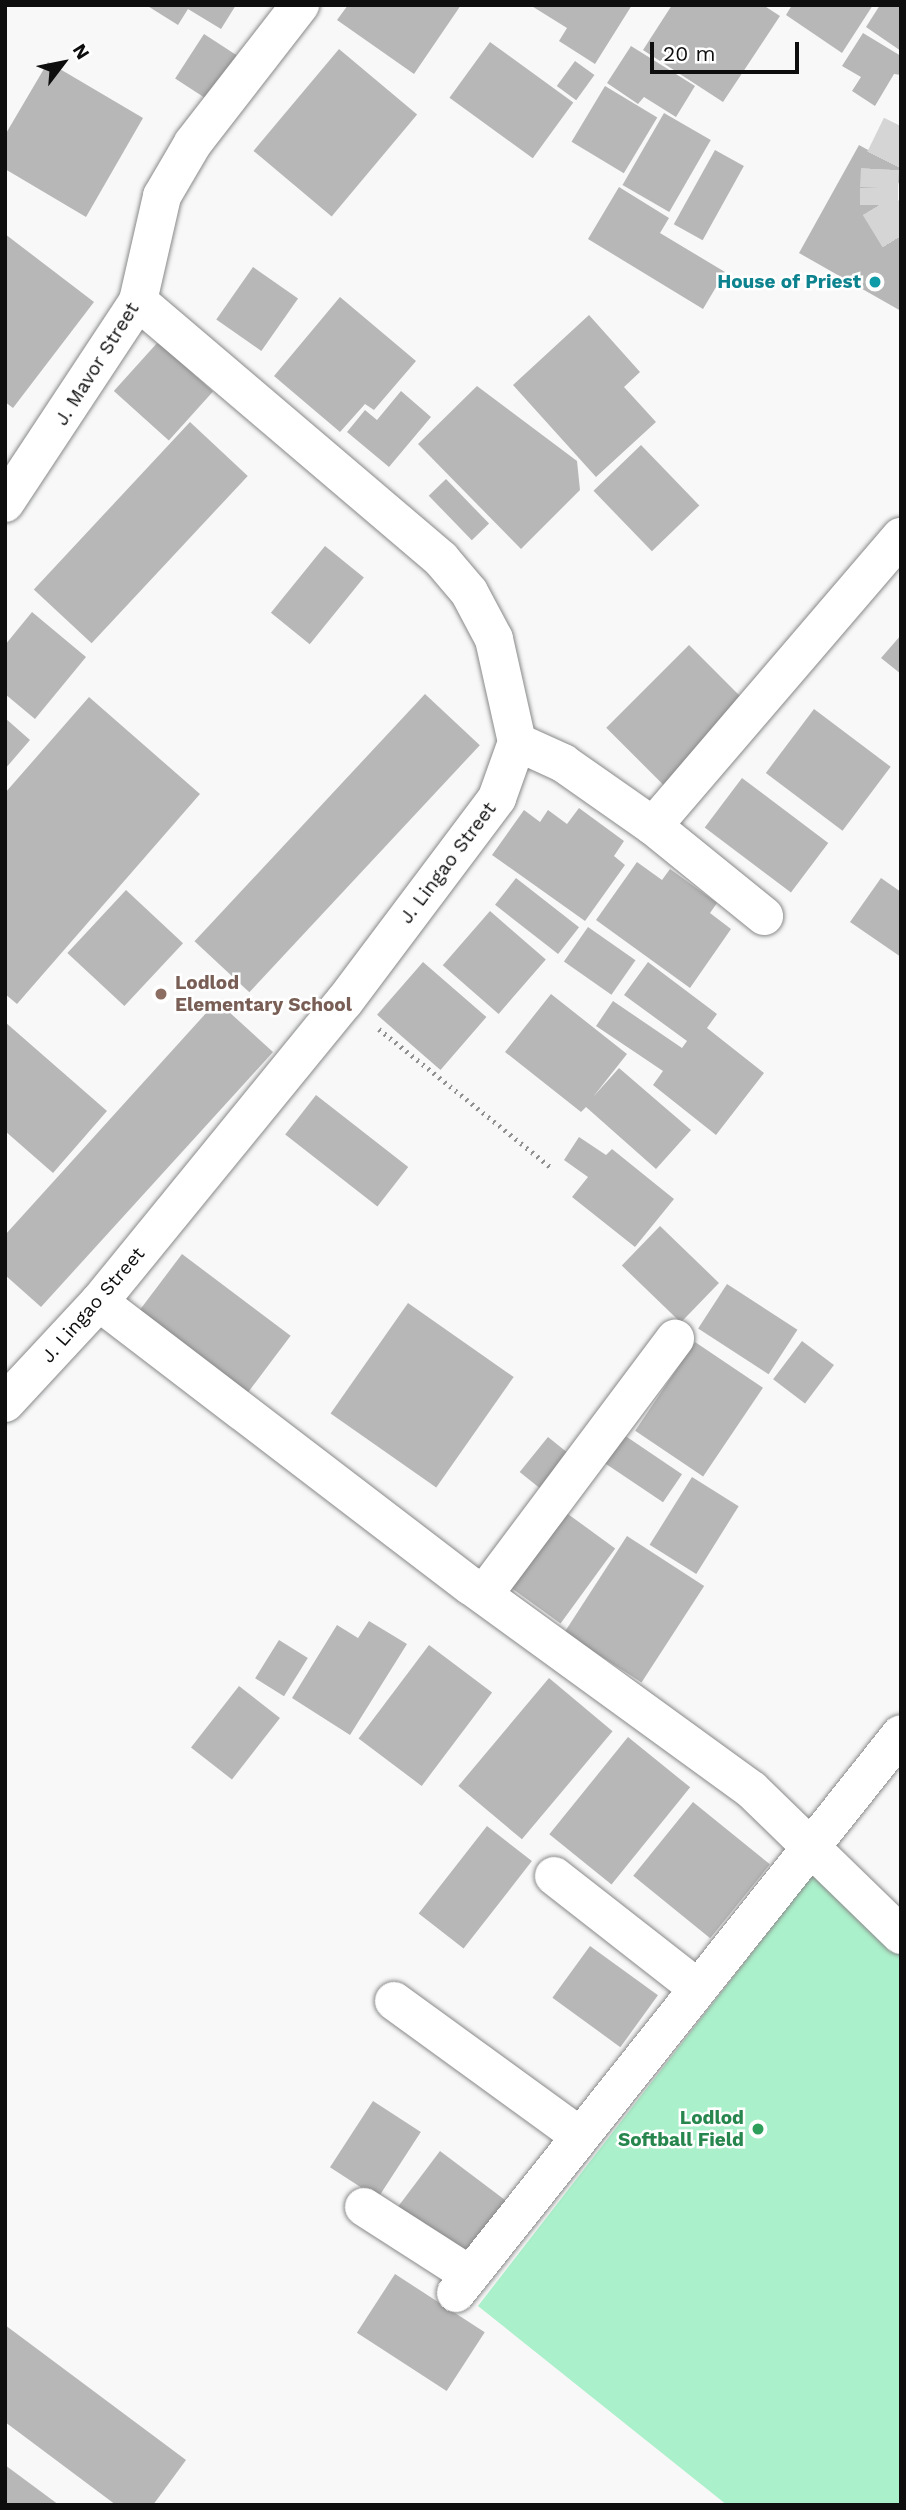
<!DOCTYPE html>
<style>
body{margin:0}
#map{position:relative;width:906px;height:2510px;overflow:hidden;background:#f8f8f9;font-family:"Work Sans",sans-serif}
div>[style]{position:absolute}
.green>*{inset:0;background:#aaf0ca}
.building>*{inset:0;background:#b8b7b8;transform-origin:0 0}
.minor-tunnel>*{height:38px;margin-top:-19px;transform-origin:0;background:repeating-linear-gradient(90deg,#d5d5d6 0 38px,transparent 0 57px)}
.path>*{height:4.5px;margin-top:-2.25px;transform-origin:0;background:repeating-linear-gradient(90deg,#919192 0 2px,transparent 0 7px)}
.roads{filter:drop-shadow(0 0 2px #888989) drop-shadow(0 0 2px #888989)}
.minor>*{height:38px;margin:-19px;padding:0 19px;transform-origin:19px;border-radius:19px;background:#fff}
.dots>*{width:19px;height:19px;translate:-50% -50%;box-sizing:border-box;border:4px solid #fff;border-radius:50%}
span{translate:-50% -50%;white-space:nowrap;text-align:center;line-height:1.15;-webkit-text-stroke:5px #fff;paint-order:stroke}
.culture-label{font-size:19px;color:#0d838f;font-weight:700}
.right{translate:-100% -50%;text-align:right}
.street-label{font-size:19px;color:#0e0e0f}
.education-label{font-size:19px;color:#785e54;font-weight:700}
.left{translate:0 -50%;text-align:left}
.leisure-label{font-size:19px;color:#27864d;font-weight:700}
.frame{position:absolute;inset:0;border:7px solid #0e0e0f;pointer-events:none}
.north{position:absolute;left:28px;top:28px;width:70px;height:70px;-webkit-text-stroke:5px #fff;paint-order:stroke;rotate:58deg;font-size:19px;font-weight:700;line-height:28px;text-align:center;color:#0e0e0f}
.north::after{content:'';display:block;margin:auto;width:24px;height:32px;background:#0e0e0f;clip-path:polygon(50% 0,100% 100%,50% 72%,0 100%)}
.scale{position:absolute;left:650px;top:42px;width:149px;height:32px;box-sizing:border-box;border:4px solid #0e0e0f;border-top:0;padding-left:9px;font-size:21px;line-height:24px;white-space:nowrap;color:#0e0e0f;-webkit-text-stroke:5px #fff;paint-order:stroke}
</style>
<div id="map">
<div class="green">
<i style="clip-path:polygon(813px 1874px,901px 1952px,901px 2505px,727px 2505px,478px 2306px)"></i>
</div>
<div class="building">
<i style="clip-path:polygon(146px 5px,236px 5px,221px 29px,188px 9px,178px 25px)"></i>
<i style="clip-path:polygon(348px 5px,461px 5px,414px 74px,337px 20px)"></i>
<i style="clip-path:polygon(530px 5px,632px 5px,595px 64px,559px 41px,567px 28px)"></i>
<i style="clip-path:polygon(672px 5px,763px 5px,780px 16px,723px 102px,643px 50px)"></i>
<i style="clip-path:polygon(792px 5px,873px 5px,842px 53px,786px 15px)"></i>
<i style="clip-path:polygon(880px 5px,901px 5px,901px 51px,866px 27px)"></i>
<i style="clip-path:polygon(863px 33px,901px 56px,901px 75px,894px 74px,875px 106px,852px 91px,861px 77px,842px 66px)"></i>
<i style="left:204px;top:34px;width:49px;height:53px;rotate:33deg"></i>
<i style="left:490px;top:42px;width:103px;height:69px;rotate:36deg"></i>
<i style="clip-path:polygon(631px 46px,695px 86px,676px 117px,644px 97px,638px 104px,607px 83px)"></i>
<i style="left:339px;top:49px;width:102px;height:133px;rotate:40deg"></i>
<i style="left:575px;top:61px;width:24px;height:31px;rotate:36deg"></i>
<i style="clip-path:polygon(48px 62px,143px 118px,86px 217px,5px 169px,5px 135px)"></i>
<i style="left:605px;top:86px;width:61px;height:65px;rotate:31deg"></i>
<i style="left:664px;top:113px;width:54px;height:83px;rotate:30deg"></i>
<i style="clip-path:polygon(859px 145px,901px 168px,901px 179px,875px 221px,901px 236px,901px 311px,799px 253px)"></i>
<i style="left:715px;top:150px;width:33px;height:85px;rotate:29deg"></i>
<i style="clip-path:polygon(619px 187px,669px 218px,660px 233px,725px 272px,703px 309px,588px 239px)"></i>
<i style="clip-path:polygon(5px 234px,94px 302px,13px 408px,5px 402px)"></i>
<i style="left:253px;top:267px;width:55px;height:64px;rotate:35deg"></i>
<i style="clip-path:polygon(340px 297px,416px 361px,374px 410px,365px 404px,340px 432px,274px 376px)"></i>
<i style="clip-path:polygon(589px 315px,640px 372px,624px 387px,656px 422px,596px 477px,513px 385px)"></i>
<i style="left:158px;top:342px;width:74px;height:66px;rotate:42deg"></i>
<i style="clip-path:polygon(477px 386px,577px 461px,580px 490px,521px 549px,418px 444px)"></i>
<i style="clip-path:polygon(401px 391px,431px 417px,389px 467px,347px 432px,365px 410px,377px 420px)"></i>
<i style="left:190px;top:422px;width:79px;height:229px;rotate:43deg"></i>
<i style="left:641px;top:445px;width:84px;height:66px;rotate:46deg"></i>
<i style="left:446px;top:479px;width:62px;height:24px;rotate:46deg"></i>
<i style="left:325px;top:546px;width:50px;height:86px;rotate:39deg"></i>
<i style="clip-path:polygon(32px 612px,86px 657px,35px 719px,5px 694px,5px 645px)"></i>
<i style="clip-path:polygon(901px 635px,901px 674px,881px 658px)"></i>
<i style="left:689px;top:645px;width:83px;height:117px;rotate:45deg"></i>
<i style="left:425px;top:694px;width:75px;height:338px;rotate:43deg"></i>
<i style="clip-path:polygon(89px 697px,200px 794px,17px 1004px,5px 994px,5px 793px)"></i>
<i style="left:814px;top:709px;width:96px;height:80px;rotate:37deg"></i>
<i style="clip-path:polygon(5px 718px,30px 740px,5px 769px)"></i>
<i style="left:742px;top:778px;width:108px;height:62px;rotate:37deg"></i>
<i style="clip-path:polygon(579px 808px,624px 841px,614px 856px,625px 865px,585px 921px,492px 855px,524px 810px,540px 822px,548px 810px,567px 824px)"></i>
<i style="clip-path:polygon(637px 862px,662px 880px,670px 869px,717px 903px,710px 913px,731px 929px,690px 988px,596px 920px)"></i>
<i style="left:516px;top:878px;width:80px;height:34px;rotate:38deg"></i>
<i style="clip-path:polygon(881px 878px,901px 892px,901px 957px,850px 922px)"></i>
<i style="left:126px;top:890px;width:78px;height:86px;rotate:43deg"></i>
<i style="left:490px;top:911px;width:74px;height:72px;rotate:41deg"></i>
<i style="left:588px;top:927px;width:58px;height:42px;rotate:35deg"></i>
<i style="left:423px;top:962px;width:84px;height:70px;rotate:41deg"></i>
<i style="clip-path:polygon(648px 962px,717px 1014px,707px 1028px,764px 1073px,716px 1135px,653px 1085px,663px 1071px,596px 1026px,613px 1001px,682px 1048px,687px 1041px,624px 995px)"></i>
<i style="clip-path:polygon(551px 994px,627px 1054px,593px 1097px,619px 1068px,691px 1130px,656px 1169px,586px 1107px,581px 1112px,505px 1052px)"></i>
<i style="clip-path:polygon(217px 1001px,273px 1052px,41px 1307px,5px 1275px,5px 1235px)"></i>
<i style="clip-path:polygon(5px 1022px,107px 1111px,53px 1173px,5px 1131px)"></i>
<i style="left:316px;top:1095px;width:117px;height:50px;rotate:38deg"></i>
<i style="clip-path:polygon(579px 1137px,606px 1155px,612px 1149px,674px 1199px,635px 1247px,572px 1197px,588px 1177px,564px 1160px)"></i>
<i style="left:660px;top:1226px;width:82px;height:55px;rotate:44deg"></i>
<i style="left:182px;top:1254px;width:136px;height:73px;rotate:37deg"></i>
<i style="left:727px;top:1284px;width:84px;height:53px;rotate:33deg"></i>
<i style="left:408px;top:1303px;width:129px;height:135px;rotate:35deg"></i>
<i style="left:802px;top:1341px;width:40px;height:48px;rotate:37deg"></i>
<i style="left:695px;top:1342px;width:82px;height:107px;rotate:34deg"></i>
<i style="left:624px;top:1435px;width:70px;height:34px;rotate:34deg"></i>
<i style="left:548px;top:1437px;width:26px;height:45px;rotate:39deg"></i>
<i style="left:692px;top:1477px;width:55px;height:80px;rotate:32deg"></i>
<i style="left:561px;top:1509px;width:67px;height:93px;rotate:36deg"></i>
<i style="left:627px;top:1536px;width:92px;height:115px;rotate:33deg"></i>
<i style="clip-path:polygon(369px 1621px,407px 1644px,350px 1735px,292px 1698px,337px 1625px,358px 1638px)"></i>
<i style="left:279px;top:1640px;width:34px;height:45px;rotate:32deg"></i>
<i style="left:429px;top:1645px;width:79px;height:117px;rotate:37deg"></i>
<i style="left:549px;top:1678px;width:83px;height:141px;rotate:40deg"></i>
<i style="left:239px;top:1686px;width:52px;height:78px;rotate:38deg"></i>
<i style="left:628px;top:1737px;width:80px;height:125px;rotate:39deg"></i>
<i style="left:693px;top:1802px;width:99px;height:95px;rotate:39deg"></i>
<i style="left:487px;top:1826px;width:57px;height:111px;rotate:38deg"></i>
<i style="left:590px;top:1946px;width:84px;height:64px;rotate:36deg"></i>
<i style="left:373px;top:2101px;width:57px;height:79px;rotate:33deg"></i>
<i style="left:440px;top:2151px;width:88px;height:78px;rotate:37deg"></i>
<i style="left:395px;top:2274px;width:107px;height:70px;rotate:33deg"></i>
<i style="clip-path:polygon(5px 2325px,186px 2460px,153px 2505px,116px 2505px,5px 2422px)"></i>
<i style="clip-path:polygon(5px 2465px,59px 2505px,5px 2505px)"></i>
</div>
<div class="minor-tunnel">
<i style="left:901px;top:126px;width:48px;rotate:116deg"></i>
<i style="left:880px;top:169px;width:19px;rotate:93deg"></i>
<i style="left:879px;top:188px;width:17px;rotate:90deg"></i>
<i style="left:879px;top:205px;width:42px;rotate:58.6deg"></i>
</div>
<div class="path">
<i style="left:379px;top:1029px;width:223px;rotate:38.8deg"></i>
</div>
<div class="roads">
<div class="minor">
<i style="left:5px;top:503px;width:242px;rotate:-56.6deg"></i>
<i style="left:138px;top:301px;width:108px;rotate:-77.1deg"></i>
<i style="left:162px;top:196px;width:61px;rotate:-59.7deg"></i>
<i style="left:193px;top:143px;width:175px;rotate:-52.2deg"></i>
<i style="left:517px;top:742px;width:51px;rotate:24.5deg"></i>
<i style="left:563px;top:763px;width:110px;rotate:35deg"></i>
<i style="left:653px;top:826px;width:143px;rotate:39deg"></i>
<i style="left:653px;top:826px;width:381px;rotate:-49.4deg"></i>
<i style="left:99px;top:1302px;width:468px;rotate:37.4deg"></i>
<i style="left:471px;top:1586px;width:347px;rotate:36deg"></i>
<i style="left:752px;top:1790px;width:208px;rotate:44.2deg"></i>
<i style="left:5px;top:1403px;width:138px;rotate:-47.1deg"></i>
<i style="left:99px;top:1302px;width:387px;rotate:-50.8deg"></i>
<i style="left:344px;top:1002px;width:255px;rotate:-53.1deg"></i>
<i style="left:497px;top:798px;width:59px;rotate:-70.3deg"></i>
<i style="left:517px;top:742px;width:106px;rotate:-102.6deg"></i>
<i style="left:494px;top:639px;width:53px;rotate:-118deg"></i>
<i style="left:469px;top:592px;width:43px;rotate:-130.3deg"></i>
<i style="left:441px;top:559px;width:398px;rotate:-139.6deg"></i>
<i style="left:484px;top:1594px;width:319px;rotate:-53.2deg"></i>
<i style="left:554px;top:1876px;width:180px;rotate:38deg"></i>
<i style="left:394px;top:2001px;width:230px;rotate:36deg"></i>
<i style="left:364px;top:2207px;width:126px;rotate:32.7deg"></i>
<i style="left:456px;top:2293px;width:714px;rotate:-51.48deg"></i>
</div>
</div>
<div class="dots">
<i style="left:875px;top:282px;background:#0f9aa8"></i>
<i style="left:161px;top:994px;background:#8d6e63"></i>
<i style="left:758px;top:2129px;background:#2e9e5b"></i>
</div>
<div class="culture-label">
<span class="right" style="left:861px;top:282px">House of Priest</span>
</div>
<div class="street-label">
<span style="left:97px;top:364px;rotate:-58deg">J. Mavor Street</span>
<span style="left:448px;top:863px;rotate:-53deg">J. Lingao Street</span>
<span style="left:93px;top:1305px;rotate:-49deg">J. Lingao Street</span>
</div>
<div class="education-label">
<span class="left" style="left:175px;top:994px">Lodlod<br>Elementary School</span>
</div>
<div class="leisure-label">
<span class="right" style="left:744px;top:2129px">Lodlod<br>Softball Field</span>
</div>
<div class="frame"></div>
<div class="north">N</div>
<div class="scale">20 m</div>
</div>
